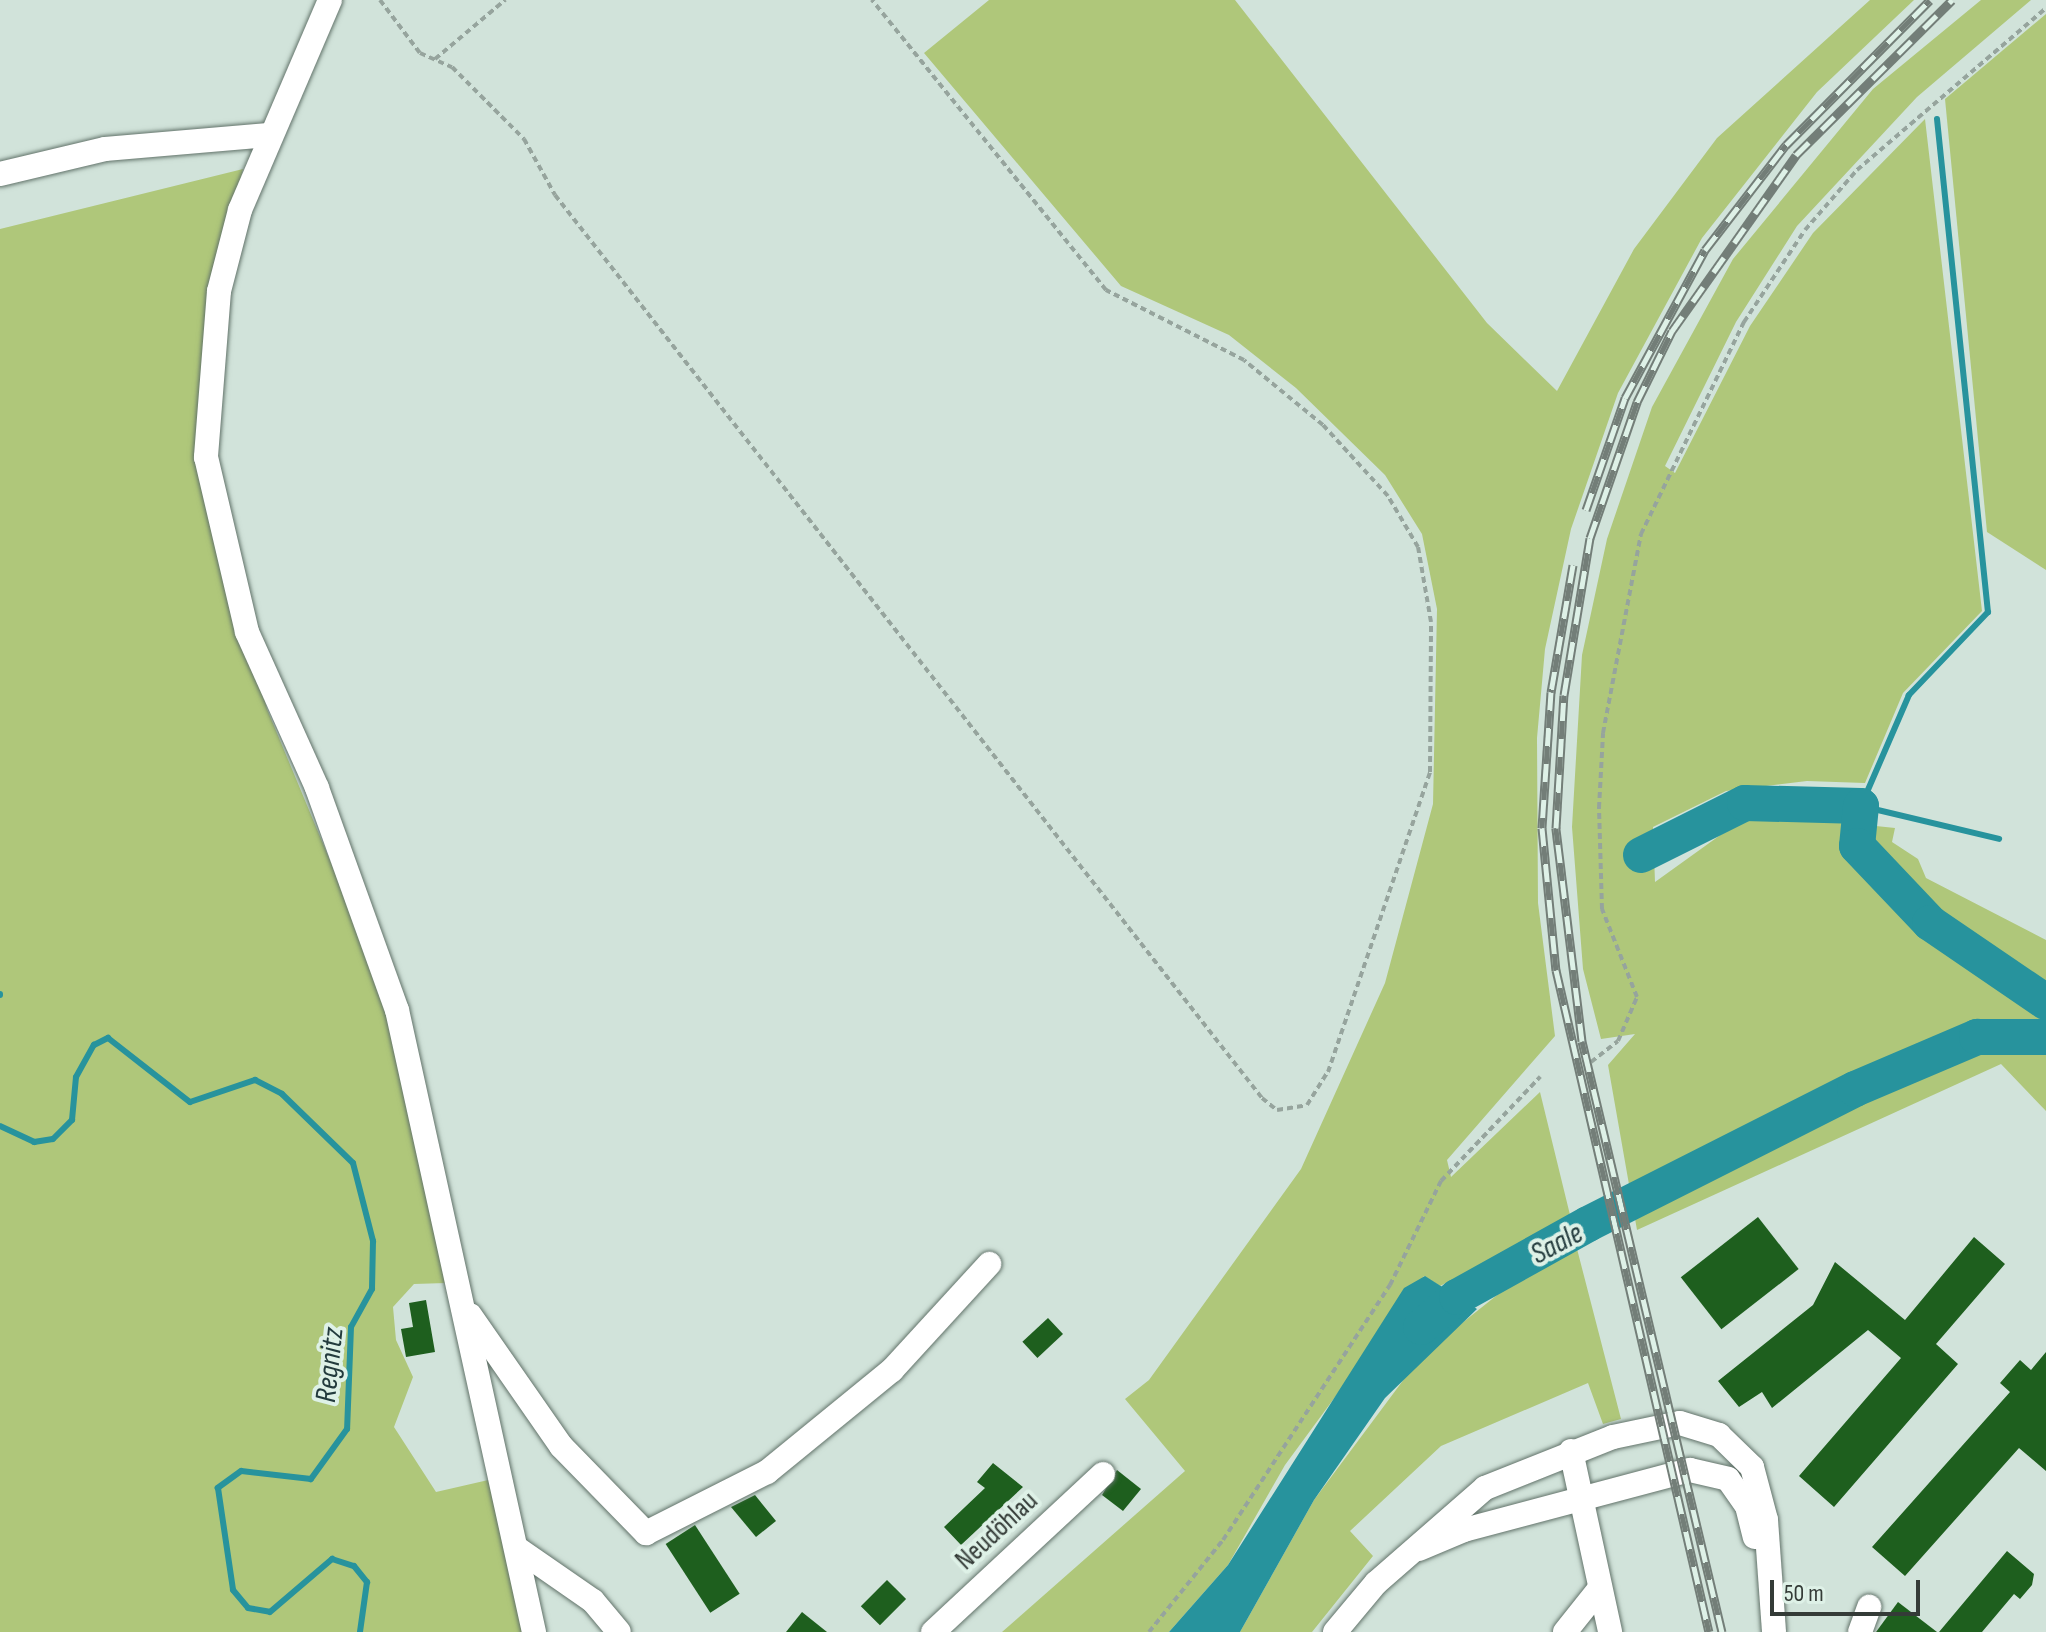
<!DOCTYPE html>
<meta charset="utf-8">
<style>
body{margin:0}
#map{position:relative;width:2046px;height:1632px;overflow:hidden;background:#d1e3da;font-family:"Sofia Sans Condensed",sans-serif}
div>[style]{position:absolute}
.green>*{inset:0;background:#afc77a}
.water>*{inset:0;background:#27939d}
.stream>*{height:6px;margin:-3px;padding:0 3px;transform-origin:3px;border-radius:3px;background:#27939d}
.river>*{height:36px;margin:-18px;padding:0 18px;transform-origin:18px;border-radius:18px;background:#27939d}
.building>*{inset:0;background:#1e5f1e;transform-origin:0 0}
.path>*{height:4px;margin-top:-2px;transform-origin:0;background:repeating-linear-gradient(90deg,#96a49d 0 6px,transparent 0 10px)}
.roads{filter:drop-shadow(0 0 2px #62736a) drop-shadow(0 0 2px #62736a)}
.minor>*{height:24px;margin:-12px;padding:0 12px;transform-origin:12px;border-radius:12px;background:#fff}
.rail>*{height:9px;margin-top:-4.5px;transform-origin:0;background:repeating-linear-gradient(90deg,#def1e7 0 18px,#737e78 0 36px);box-sizing:border-box;border-block:2px solid #737e78}
span{translate:-50% -50%;white-space:nowrap;text-align:center;line-height:1.15;-webkit-text-stroke:8px #def1e7;paint-order:stroke}
.street-label{font-size:28px;color:#343b37}
.water-label{font-size:30px;color:#233b3d;font-style:italic}
.scale{position:absolute;left:1770px;top:1580px;width:150px;height:36px;box-sizing:border-box;border:4px solid #343b37;border-top:0;padding-left:10px;font-size:24px;line-height:28px;white-space:nowrap;color:#343b37;-webkit-text-stroke:6px #def1e7;paint-order:stroke}
</style>
<div id="map">
<div class="green">
<i style="clip-path:polygon(989px 0,1235px 0,1487px 323px,1557px 391px,1634px 249px,1717px 138px,1870px 0,1914px 0,1817px 92px,1702px 238px,1618px 393px,1571px 529px,1545px 649px,1537px 738px,1538px 903px,1555px 1036px,1447px 1160px,1451px 1177px,1540px 1092px,1571px 1219px,1440px 1286px,1424px 1276px,1285px 1465px,1228px 1565px,1169px 1632px,1002px 1632px,1185px 1471px,1125px 1399px,1149px 1380px,1301px 1169px,1385px 983px,1433px 804px,1437px 609px,1422px 534px,1385px 475px,1296px 388px,1229px 335px,1121px 286px,924px 53px)"></i>
<i style="clip-path:polygon(1981px 0,2031px 0,1917px 97px,1797px 226px,1736px 322px,1665px 466px,1675px 473px,1750px 326px,1813px 233px,1925px 119px,1982px 611px,1903px 693px,1865px 783px,1807px 781px,1726px 791px,1653px 827px,1655px 882px,1751px 813px,1895px 828px,1892px 842px,1918px 859px,1926px 878px,2046px 940px,2046px 1111px,2001px 1064px,1637px 1230px,1608px 1065px,1635px 1034px,1601px 1039px,1583px 969px,1572px 827px,1582px 655px,1607px 539px,1652px 407px,1733px 259px,1873px 89px)"></i>
<i style="clip-path:polygon(2046px 14px,2046px 570px,1987px 532px,1945px 99px)"></i>
<i style="clip-path:polygon(243px 169px,206px 319px,206px 478px,267px 709px,393px 1012px,446px 1283px,414px 1284px,393px 1307px,396px 1340px,413px 1377px,394px 1427px,436px 1492px,497px 1478px,527px 1632px,0 1632px,0 229px)"></i>
<i style="clip-path:polygon(1576px 1245px,1621px 1419px,1603px 1424px,1588px 1383px,1441px 1446px,1350px 1531px,1373px 1556px,1312px 1632px,1240px 1632px,1314px 1500px,1422px 1355px,1516px 1280px)"></i>
</div>
<div class="water">
<i style="clip-path:polygon(1425px 1276px,1477px 1309px,1385px 1398px,1314px 1500px,1240px 1632px,1169px 1632px,1228px 1565px,1404px 1288px)"></i>
</div>
<div class="stream">
<i style="left:1937px;top:119px;width:496px;rotate:84.1deg"></i>
<i style="left:1988px;top:612px;width:115px;rotate:133.6deg"></i>
<i style="left:1909px;top:695px;width:121px;rotate:113.4deg"></i>
<i style="left:1861px;top:806px;width:142px;rotate:13.4deg"></i>
<i style="left:0;top:994px;width:1px;rotate:90deg"></i>
<i style="left:0;top:1126px;width:38px;rotate:25deg"></i>
<i style="left:34px;top:1142px;width:19px;rotate:-9deg"></i>
<i style="left:53px;top:1139px;width:27px;rotate:-45deg"></i>
<i style="left:72px;top:1120px;width:43px;rotate:-84.7deg"></i>
<i style="left:76px;top:1077px;width:37px;rotate:-61deg"></i>
<i style="left:94px;top:1045px;width:16px;rotate:-27deg"></i>
<i style="left:108px;top:1038px;width:104px;rotate:38deg"></i>
<i style="left:190px;top:1102px;width:69px;rotate:-18.7deg"></i>
<i style="left:255px;top:1080px;width:30px;rotate:27deg"></i>
<i style="left:282px;top:1094px;width:99px;rotate:44.2deg"></i>
<i style="left:353px;top:1163px;width:81px;rotate:75.6deg"></i>
<i style="left:373px;top:1241px;width:48px;rotate:91.2deg"></i>
<i style="left:372px;top:1289px;width:43px;rotate:118.9deg"></i>
<i style="left:351px;top:1327px;width:102px;rotate:92.2deg"></i>
<i style="left:347px;top:1429px;width:62px;rotate:125.8deg"></i>
<i style="left:311px;top:1479px;width:70px;rotate:-173.5deg"></i>
<i style="left:241px;top:1471px;width:29px;rotate:144deg"></i>
<i style="left:218px;top:1488px;width:103px;rotate:81.6deg"></i>
<i style="left:233px;top:1590px;width:23px;rotate:50deg"></i>
<i style="left:248px;top:1608px;width:22px;rotate:10deg"></i>
<i style="left:270px;top:1612px;width:82px;rotate:-40.5deg"></i>
<i style="left:332px;top:1559px;width:23px;rotate:18deg"></i>
<i style="left:354px;top:1566px;width:21px;rotate:51deg"></i>
<i style="left:367px;top:1582px;width:50px;rotate:98deg"></i>
</div>
<div class="river">
<i style="left:1641px;top:855px;width:116px;rotate:-26.6deg"></i>
<i style="left:1745px;top:803px;width:116px;rotate:1.5deg"></i>
<i style="left:1861px;top:806px;width:40px;rotate:95.7deg"></i>
<i style="left:1857px;top:846px;width:106px;rotate:46.5deg"></i>
<i style="left:1930px;top:923px;width:140px;rotate:34.3deg"></i>
<i style="left:1421px;top:1327px;width:47px;rotate:-39.8deg"></i>
<i style="left:1457px;top:1297px;width:150px;rotate:-29.1deg"></i>
<i style="left:1588px;top:1224px;width:299px;rotate:-26.8deg"></i>
<i style="left:1855px;top:1089px;width:133px;rotate:-23.1deg"></i>
<i style="left:1977px;top:1037px;width:69px"></i>
</div>
<div class="building">
<i style="left:1758px;top:1217px;width:66px;height:98px;rotate:52deg"></i>
<i style="clip-path:polygon(1974px 1237px,2005px 1264px,1936px 1344px,1958px 1364px,1834px 1507px,1799px 1476px,1901px 1358px,1868px 1330px,1772px 1408px,1762px 1392px,1739px 1407px,1718px 1381px,1813px 1305px,1835px 1262px,1905px 1320px)"></i>
<i style="clip-path:polygon(426px 1300px,435px 1352px,406px 1357px,401px 1329px,413px 1327px,409px 1303px)"></i>
<i style="left:1048px;top:1318px;width:22px;height:35px;rotate:47deg"></i>
<i style="clip-path:polygon(2046px 1352px,2046px 1471px,2019px 1448px,1905px 1576px,1872px 1547px,2010px 1392px,2000px 1383px,2020px 1360px,2031px 1370px)"></i>
<i style="clip-path:polygon(993px 1463px,1023px 1487px,961px 1545px,944px 1527px,985px 1488px,977px 1482px)"></i>
<i style="clip-path:polygon(1117px 1470px,1141px 1489px,1123px 1511px,1102px 1495px)"></i>
<i style="clip-path:polygon(755px 1495px,776px 1521px,756px 1537px,731px 1507px)"></i>
<i style="left:695px;top:1525px;width:82px;height:35px;rotate:57deg"></i>
<i style="clip-path:polygon(2007px 1551px,2034px 1574px,2032px 1585px,2020px 1599px,2014px 1594px,1982px 1632px,1939px 1632px)"></i>
<i style="left:887px;top:1580px;width:27px;height:37px;rotate:45deg"></i>
<i style="clip-path:polygon(1898px 1602px,1937px 1632px,1876px 1632px)"></i>
<i style="clip-path:polygon(802px 1612px,827px 1632px,786px 1632px)"></i>
</div>
<div class="path">
<i style="left:380px;top:0;width:66px;rotate:53deg"></i>
<i style="left:420px;top:53px;width:35px;rotate:24deg"></i>
<i style="left:452px;top:67px;width:102px;rotate:45deg"></i>
<i style="left:524px;top:139px;width:64px;rotate:61deg"></i>
<i style="left:555px;top:195px;width:1147px;rotate:51.94deg"></i>
<i style="left:1262px;top:1098px;width:19px;rotate:39deg"></i>
<i style="left:1277px;top:1110px;width:30px;rotate:-9deg"></i>
<i style="left:1307px;top:1105px;width:39px;rotate:-58deg"></i>
<i style="left:1328px;top:1072px;width:317px;rotate:-71.2deg"></i>
<i style="left:1430px;top:772px;width:150px;rotate:-89.6deg"></i>
<i style="left:1431px;top:622px;width:76px;rotate:-99.8deg"></i>
<i style="left:1418px;top:547px;width:59px;rotate:-120.5deg"></i>
<i style="left:1388px;top:496px;width:96px;rotate:-132.5deg"></i>
<i style="left:1323px;top:425px;width:102px;rotate:-140.6deg"></i>
<i style="left:1244px;top:360px;width:155px;rotate:-153.1deg"></i>
<i style="left:1106px;top:290px;width:373px;rotate:-128.9deg"></i>
<i style="left:435px;top:59px;width:92px;rotate:-40.1deg"></i>
<i style="left:1591px;top:1062px;width:34px;rotate:-38deg"></i>
<i style="left:1618px;top:1041px;width:48px;rotate:-66.6deg"></i>
<i style="left:1637px;top:997px;width:95px;rotate:-111.7deg"></i>
<i style="left:1602px;top:909px;width:101px;rotate:-91.7deg"></i>
<i style="left:1599px;top:808px;width:75px;rotate:-86.9deg"></i>
<i style="left:1603px;top:733px;width:203px;rotate:-79.2deg"></i>
<i style="left:1641px;top:534px;width:236px;rotate:-64.1deg"></i>
<i style="left:1744px;top:322px;width:110px;rotate:-56.5deg"></i>
<i style="left:1805px;top:230px;width:79px;rotate:-49.1deg"></i>
<i style="left:1857px;top:170px;width:249px;rotate:-40.6deg"></i>
<i style="left:1149px;top:1632px;width:118px;rotate:-51.2deg"></i>
<i style="left:1223px;top:1540px;width:305px;rotate:-56.8deg"></i>
<i style="left:1390px;top:1285px;width:116px;rotate:-63.9deg"></i>
<i style="left:1441px;top:1181px;width:144px;rotate:-46.4deg"></i>
</div>
<div class="roads">
<div class="minor">
<i style="left:330px;top:0;width:228px;rotate:113.2deg"></i>
<i style="left:240px;top:210px;width:84px;rotate:104.5deg"></i>
<i style="left:219px;top:291px;width:167px;rotate:94.5deg"></i>
<i style="left:206px;top:457px;width:180px;rotate:76.8deg"></i>
<i style="left:247px;top:632px;width:171px;rotate:65.8deg"></i>
<i style="left:317px;top:788px;width:236px;rotate:70.2deg"></i>
<i style="left:397px;top:1010px;width:637px;rotate:77.58deg"></i>
<i style="left:0;top:174px;width:108px;rotate:-13.4deg"></i>
<i style="left:105px;top:149px;width:164px;rotate:-4.9deg"></i>
<i style="left:470px;top:1315px;width:160px;rotate:55.2deg"></i>
<i style="left:561px;top:1446px;width:122px;rotate:45.7deg"></i>
<i style="left:646px;top:1533px;width:136px;rotate:-26.8deg"></i>
<i style="left:767px;top:1472px;width:161px;rotate:-39.2deg"></i>
<i style="left:892px;top:1370px;width:144px;rotate:-47.5deg"></i>
<i style="left:1571px;top:1451px;width:185px;rotate:77.8deg"></i>
<i style="left:518px;top:1549px;width:91px;rotate:34.7deg"></i>
<i style="left:593px;top:1601px;width:40px;rotate:50deg"></i>
<i style="left:1419px;top:1549px;width:49px;rotate:-22.9deg"></i>
<i style="left:1464px;top:1530px;width:234px;rotate:-14.9deg"></i>
<i style="left:1690px;top:1470px;width:39px;rotate:13deg"></i>
<i style="left:1728px;top:1479px;width:33px;rotate:55deg"></i>
<i style="left:1747px;top:1506px;width:32px;rotate:76deg"></i>
<i style="left:933px;top:1632px;width:232px;rotate:-42.9deg"></i>
<i style="left:1335px;top:1632px;width:64px;rotate:-50.1deg"></i>
<i style="left:1376px;top:1583px;width:145px;rotate:-41.1deg"></i>
<i style="left:1485px;top:1488px;width:138px;rotate:-21.7deg"></i>
<i style="left:1613px;top:1437px;width:68px;rotate:-11.8deg"></i>
<i style="left:1680px;top:1423px;width:41px;rotate:17.1deg"></i>
<i style="left:1719px;top:1435px;width:46px;rotate:44.1deg"></i>
<i style="left:1752px;top:1467px;width:55px;rotate:75.2deg"></i>
<i style="left:1766px;top:1520px;width:112px;rotate:85.9deg"></i>
<i style="left:1565px;top:1632px;width:56px;rotate:-51.5deg"></i>
<i style="left:1860px;top:1632px;width:27px;rotate:-70deg"></i>
</div>
</div>
<div class="rail">
<i style="left:1586px;top:510px;width:119px;rotate:-70.8deg"></i>
<i style="left:1625px;top:398px;width:168px;rotate:-61.6deg"></i>
<i style="left:1705px;top:250px;width:133px;rotate:-52.4deg"></i>
<i style="left:1786px;top:145px;width:204px;rotate:-45.2deg"></i>
<i style="left:1573px;top:565px;width:129px;rotate:99.8deg"></i>
<i style="left:1551px;top:692px;width:136px;rotate:93.8deg"></i>
<i style="left:1542px;top:828px;width:143px;rotate:84.4deg"></i>
<i style="left:1556px;top:970px;width:679px;rotate:76.99deg"></i>
<i style="left:1722px;top:1632px;width:607px;rotate:-103.33deg"></i>
<i style="left:1582px;top:1041px;width:215px;rotate:-97deg"></i>
<i style="left:1556px;top:828px;width:133px;rotate:-86.6deg"></i>
<i style="left:1564px;top:695px;width:159px;rotate:-80.6deg"></i>
<i style="left:1590px;top:538px;width:144px;rotate:-70.9deg"></i>
<i style="left:1637px;top:402px;width:79px;rotate:-63.8deg"></i>
<i style="left:1672px;top:331px;width:215px;rotate:-54.8deg"></i>
<i style="left:1796px;top:155px;width:220px;rotate:-44.8deg"></i>
</div>
<div class="street-label">
<span style="left:997px;top:1531px;rotate:-43deg">Neudöhlau</span>
</div>
<div class="water-label">
<span style="left:1557px;top:1244px;rotate:-28deg">Saale</span>
<span style="left:330px;top:1365px;rotate:-84deg">Regnitz</span>
</div>
<div class="scale">50 m</div>
</div>
